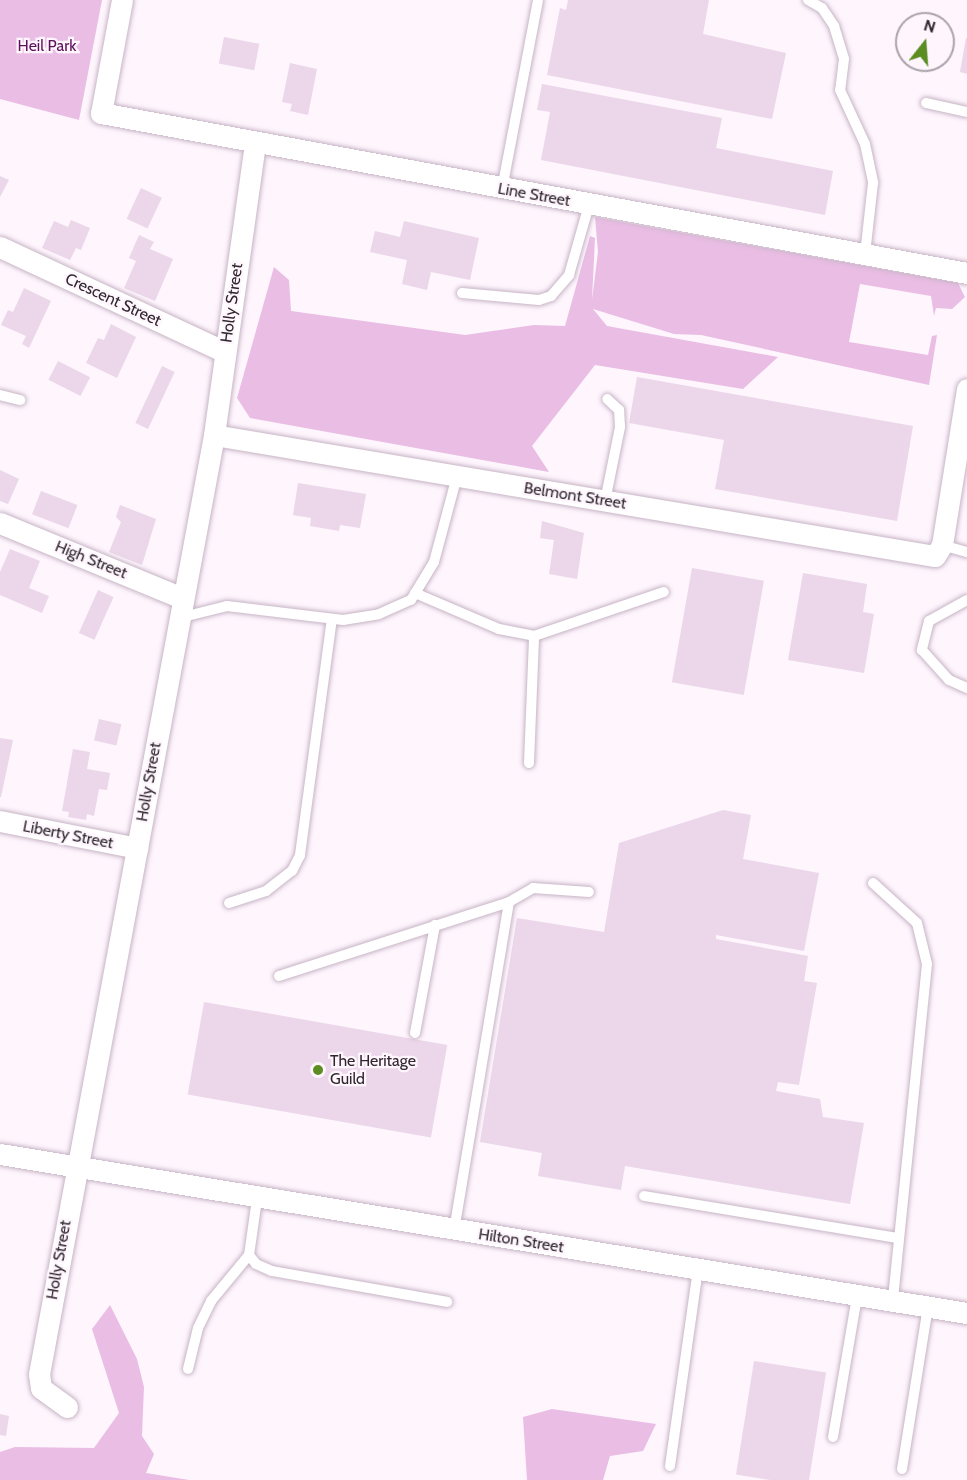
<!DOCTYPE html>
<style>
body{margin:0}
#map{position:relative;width:967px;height:1480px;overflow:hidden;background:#fef5fd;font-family:Cabin,sans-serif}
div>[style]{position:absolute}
.green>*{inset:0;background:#e9bde4}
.building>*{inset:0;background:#ebd7e9;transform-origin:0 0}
.roads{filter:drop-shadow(0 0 2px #c7b4c5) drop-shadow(0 0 2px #c7b4c5)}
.lane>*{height:10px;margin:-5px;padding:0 5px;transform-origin:5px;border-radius:5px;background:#fff}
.street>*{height:21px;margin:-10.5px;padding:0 10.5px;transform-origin:10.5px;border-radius:10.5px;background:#fff}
.dots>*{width:16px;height:16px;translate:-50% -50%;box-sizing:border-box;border:3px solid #fef5fd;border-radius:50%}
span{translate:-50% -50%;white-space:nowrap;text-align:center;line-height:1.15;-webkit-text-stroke:4.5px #fef5fd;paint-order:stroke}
.park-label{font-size:16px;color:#5c115a}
.street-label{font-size:16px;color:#2e272d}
.poi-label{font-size:16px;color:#2e272d}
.left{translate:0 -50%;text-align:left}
.north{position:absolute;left:895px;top:12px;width:60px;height:60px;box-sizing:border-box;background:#fef5fd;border:2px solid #aba3aa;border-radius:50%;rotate:17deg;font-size:16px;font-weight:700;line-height:24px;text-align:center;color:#2e272d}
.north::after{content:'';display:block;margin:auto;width:21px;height:27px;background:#5c8d22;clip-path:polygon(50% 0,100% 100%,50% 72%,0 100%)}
</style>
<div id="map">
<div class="green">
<i style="clip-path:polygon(0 0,102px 0,79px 120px,0 99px)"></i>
<i style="clip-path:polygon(595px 217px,958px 283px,965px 297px,952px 309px,936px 308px,934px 316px,931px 296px,860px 284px,849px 342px,928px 355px,932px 336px,937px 335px,929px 385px,701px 335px,674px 334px,593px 309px,607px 326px,778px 357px,743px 389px,595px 365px,532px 446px,549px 472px,250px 418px,237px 398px,274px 267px,289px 280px,291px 311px,465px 335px,534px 325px,565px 326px,590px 236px,595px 238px,592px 300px,598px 252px)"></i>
<i style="clip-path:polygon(110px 1305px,137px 1359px,144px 1387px,142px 1436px,154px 1454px,146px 1473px,189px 1480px,0 1480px,0 1452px,15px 1447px,94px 1448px,119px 1413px,92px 1329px)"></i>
<i style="clip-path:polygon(552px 1409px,656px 1424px,643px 1451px,610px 1456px,603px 1480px,527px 1480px,523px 1417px)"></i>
</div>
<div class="building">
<i style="clip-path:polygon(568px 0,709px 0,703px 34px,786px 53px,772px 119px,547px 75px,560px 8px,566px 10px)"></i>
<i style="left:224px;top:37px;width:36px;height:27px;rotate:11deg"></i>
<i style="clip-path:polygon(966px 38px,967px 38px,967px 74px,960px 72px)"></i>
<i style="clip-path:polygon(290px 63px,317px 69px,308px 115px,290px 111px,292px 104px,282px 102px)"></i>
<i style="clip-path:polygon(542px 84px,722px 118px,716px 148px,833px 171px,825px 215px,541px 160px,550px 112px,537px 110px)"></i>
<i style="clip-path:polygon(0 176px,9px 180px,0 197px)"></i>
<i style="left:141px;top:188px;width:23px;height:34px;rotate:25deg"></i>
<i style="clip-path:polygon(71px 220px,90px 228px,81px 250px,76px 248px,70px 260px,42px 248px,54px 221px,68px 227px)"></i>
<i style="clip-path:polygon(404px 221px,479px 238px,470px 280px,431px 272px,427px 290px,402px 284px,407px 260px,370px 252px,375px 231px,400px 237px)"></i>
<i style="clip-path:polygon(139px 235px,154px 242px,150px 249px,173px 259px,155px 301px,124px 288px,136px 261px,129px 258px)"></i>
<i style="clip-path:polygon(24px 288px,51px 301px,29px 348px,22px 344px,26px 336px,1px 325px,8px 310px,13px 312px)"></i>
<i style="clip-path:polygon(111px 324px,136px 337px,117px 378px,86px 363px,98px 338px,104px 340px)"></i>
<i style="left:58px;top:361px;width:36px;height:21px;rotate:27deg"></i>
<i style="left:162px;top:366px;width:14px;height:63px;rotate:25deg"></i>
<i style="clip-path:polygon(637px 377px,913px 426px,897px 521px,715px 489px,724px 440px,629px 423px)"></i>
<i style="clip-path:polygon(0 470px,19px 479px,8px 504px,0 501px)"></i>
<i style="clip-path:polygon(298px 483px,366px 494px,360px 528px,340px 525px,339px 531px,310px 526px,311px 518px,293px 515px)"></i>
<i style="left:41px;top:491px;width:39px;height:25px;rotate:21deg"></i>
<i style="clip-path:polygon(120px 505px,156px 519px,142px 565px,109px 552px,121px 522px,116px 517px)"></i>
<i style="clip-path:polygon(542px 521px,584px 533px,577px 579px,549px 574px,554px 540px,540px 538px)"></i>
<i style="clip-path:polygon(10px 549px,40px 561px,29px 588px,49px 596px,42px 613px,0 595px,0 572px)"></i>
<i style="left:692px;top:568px;width:73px;height:116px;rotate:10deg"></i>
<i style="clip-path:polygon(803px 573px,867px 584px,863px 612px,874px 614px,864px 673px,788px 660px)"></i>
<i style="left:98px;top:590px;width:17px;height:47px;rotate:24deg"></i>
<i style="left:99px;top:719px;width:23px;height:22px;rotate:13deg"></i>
<i style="clip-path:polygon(0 738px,13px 740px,1px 797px,0 797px)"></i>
<i style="clip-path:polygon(73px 749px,90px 752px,87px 769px,110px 773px,107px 790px,99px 789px,94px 816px,87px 814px,86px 820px,68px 817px,69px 812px,62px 811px)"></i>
<i style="clip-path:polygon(723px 810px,751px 815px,743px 859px,819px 873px,804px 951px,716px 935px,716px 939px,808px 956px,804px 981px,817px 983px,799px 1085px,778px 1082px,776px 1091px,820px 1099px,823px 1117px,864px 1123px,850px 1204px,625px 1166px,621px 1190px,538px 1176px,542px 1153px,480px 1142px,517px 918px,604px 932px,619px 843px)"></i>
<i style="left:204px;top:1002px;width:247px;height:94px;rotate:10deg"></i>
<i style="left:754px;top:1361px;width:73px;height:115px;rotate:9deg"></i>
<i style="clip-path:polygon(0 1414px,9px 1416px,6px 1436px,0 1435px)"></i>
</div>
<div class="roads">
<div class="lane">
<i style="left:808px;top:0;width:16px;rotate:30deg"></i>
<i style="left:822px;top:8px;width:22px;rotate:56deg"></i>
<i style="left:834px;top:26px;width:34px;rotate:73deg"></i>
<i style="left:844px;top:59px;width:31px;rotate:97deg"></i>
<i style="left:840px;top:90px;width:60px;rotate:65.2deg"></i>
<i style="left:865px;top:144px;width:40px;rotate:78deg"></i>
<i style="left:873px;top:183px;width:71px;rotate:96.4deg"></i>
<i style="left:926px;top:103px;width:42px;rotate:12.4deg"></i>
<i style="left:502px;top:189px;width:192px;rotate:-79.2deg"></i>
<i style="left:462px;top:293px;width:77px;rotate:5.2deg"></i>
<i style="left:539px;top:300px;width:13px;rotate:-18deg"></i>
<i style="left:551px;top:296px;width:28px;rotate:-49deg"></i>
<i style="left:569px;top:275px;width:73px;rotate:-74.1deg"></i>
<i style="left:0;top:395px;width:21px;rotate:14deg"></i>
<i style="left:605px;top:501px;width:76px;rotate:-78.5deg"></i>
<i style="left:620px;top:427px;width:17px;rotate:-93deg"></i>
<i style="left:619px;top:410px;width:16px;rotate:-137deg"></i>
<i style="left:942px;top:545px;width:26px;rotate:16deg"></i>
<i style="left:415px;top:593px;width:91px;rotate:23.2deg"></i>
<i style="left:499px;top:629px;width:36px;rotate:11deg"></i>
<i style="left:534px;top:636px;width:137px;rotate:-18.7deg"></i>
<i style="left:967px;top:600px;width:43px;rotate:151.1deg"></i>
<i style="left:929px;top:621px;width:30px;rotate:104deg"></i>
<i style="left:922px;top:650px;width:40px;rotate:48deg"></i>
<i style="left:949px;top:680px;width:20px;rotate:24deg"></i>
<i style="left:179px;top:618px;width:49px;rotate:-14deg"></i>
<i style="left:227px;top:606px;width:117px;rotate:6.9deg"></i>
<i style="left:343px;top:620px;width:36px;rotate:-9deg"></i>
<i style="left:379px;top:614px;width:35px;rotate:-24deg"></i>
<i style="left:411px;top:600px;width:44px;rotate:-58.8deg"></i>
<i style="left:434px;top:562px;width:89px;rotate:-75deg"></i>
<i style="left:529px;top:763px;width:127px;rotate:-87.7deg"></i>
<i style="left:873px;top:883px;width:59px;rotate:42.3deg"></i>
<i style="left:917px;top:923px;width:42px;rotate:76.3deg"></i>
<i style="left:927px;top:964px;width:339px;rotate:95.8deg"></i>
<i style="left:509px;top:902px;width:28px;rotate:-30deg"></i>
<i style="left:533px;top:888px;width:56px;rotate:4.1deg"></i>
<i style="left:229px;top:903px;width:39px;rotate:-18deg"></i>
<i style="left:266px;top:891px;width:33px;rotate:-38deg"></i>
<i style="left:292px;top:871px;width:18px;rotate:-63deg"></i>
<i style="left:300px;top:855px;width:238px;rotate:-82.3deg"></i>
<i style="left:279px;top:976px;width:242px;rotate:-17.8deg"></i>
<i style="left:509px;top:902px;width:333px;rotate:99.5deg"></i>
<i style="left:415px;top:1033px;width:110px;rotate:-79.5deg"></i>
<i style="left:644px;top:1196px;width:258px;rotate:9.4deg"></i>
<i style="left:257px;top:1199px;width:57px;rotate:98.1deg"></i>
<i style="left:249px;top:1255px;width:11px;rotate:52deg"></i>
<i style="left:256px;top:1264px;width:17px;rotate:24deg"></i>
<i style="left:272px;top:1271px;width:178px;rotate:10deg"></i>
<i style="left:188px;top:1369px;width:42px;rotate:-76.3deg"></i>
<i style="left:198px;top:1328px;width:30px;rotate:-64deg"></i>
<i style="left:211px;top:1301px;width:60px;rotate:-50.4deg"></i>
<i style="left:833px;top:1437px;width:143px;rotate:-80.3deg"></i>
<i style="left:670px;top:1466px;width:198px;rotate:-81.9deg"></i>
<i style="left:902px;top:1469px;width:164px;rotate:-80.9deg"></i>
</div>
<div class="street">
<i style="left:122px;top:0;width:115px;rotate:100.5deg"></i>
<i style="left:101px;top:113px;width:881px;rotate:10.47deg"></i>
<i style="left:0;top:247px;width:248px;rotate:25deg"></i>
<i style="left:214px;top:435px;width:731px;rotate:9.53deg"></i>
<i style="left:935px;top:556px;width:13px;rotate:-58deg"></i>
<i style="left:942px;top:545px;width:158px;rotate:-80.9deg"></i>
<i style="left:0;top:523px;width:197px;rotate:22.4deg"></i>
<i style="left:0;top:821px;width:140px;rotate:11.1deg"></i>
<i style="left:0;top:1154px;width:980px;rotate:9.34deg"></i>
<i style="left:67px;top:1407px;width:32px;rotate:-144deg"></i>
<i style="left:41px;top:1388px;width:14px;rotate:-98deg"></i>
<i style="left:39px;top:1374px;width:955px;rotate:-79.44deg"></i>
<i style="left:214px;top:435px;width:295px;rotate:-82deg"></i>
</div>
</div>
<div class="dots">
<i style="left:318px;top:1070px;background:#5c8d22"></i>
</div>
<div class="park-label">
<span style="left:47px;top:46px">Heil Park</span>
</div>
<div class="street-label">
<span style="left:534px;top:195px;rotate:10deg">Line Street</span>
<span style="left:113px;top:300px;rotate:25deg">Crescent Street</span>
<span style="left:232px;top:303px;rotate:-82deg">Holly Street</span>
<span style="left:575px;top:496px;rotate:9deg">Belmont Street</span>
<span style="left:91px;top:560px;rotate:22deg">High Street</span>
<span style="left:149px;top:782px;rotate:-80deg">Holly Street</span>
<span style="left:68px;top:835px;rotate:11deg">Liberty Street</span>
<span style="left:521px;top:1241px;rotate:9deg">Hilton Street</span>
<span style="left:59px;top:1260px;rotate:-80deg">Holly Street</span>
</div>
<div class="poi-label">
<span class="left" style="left:330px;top:1070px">The Heritage<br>Guild</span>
</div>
<div class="north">N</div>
</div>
